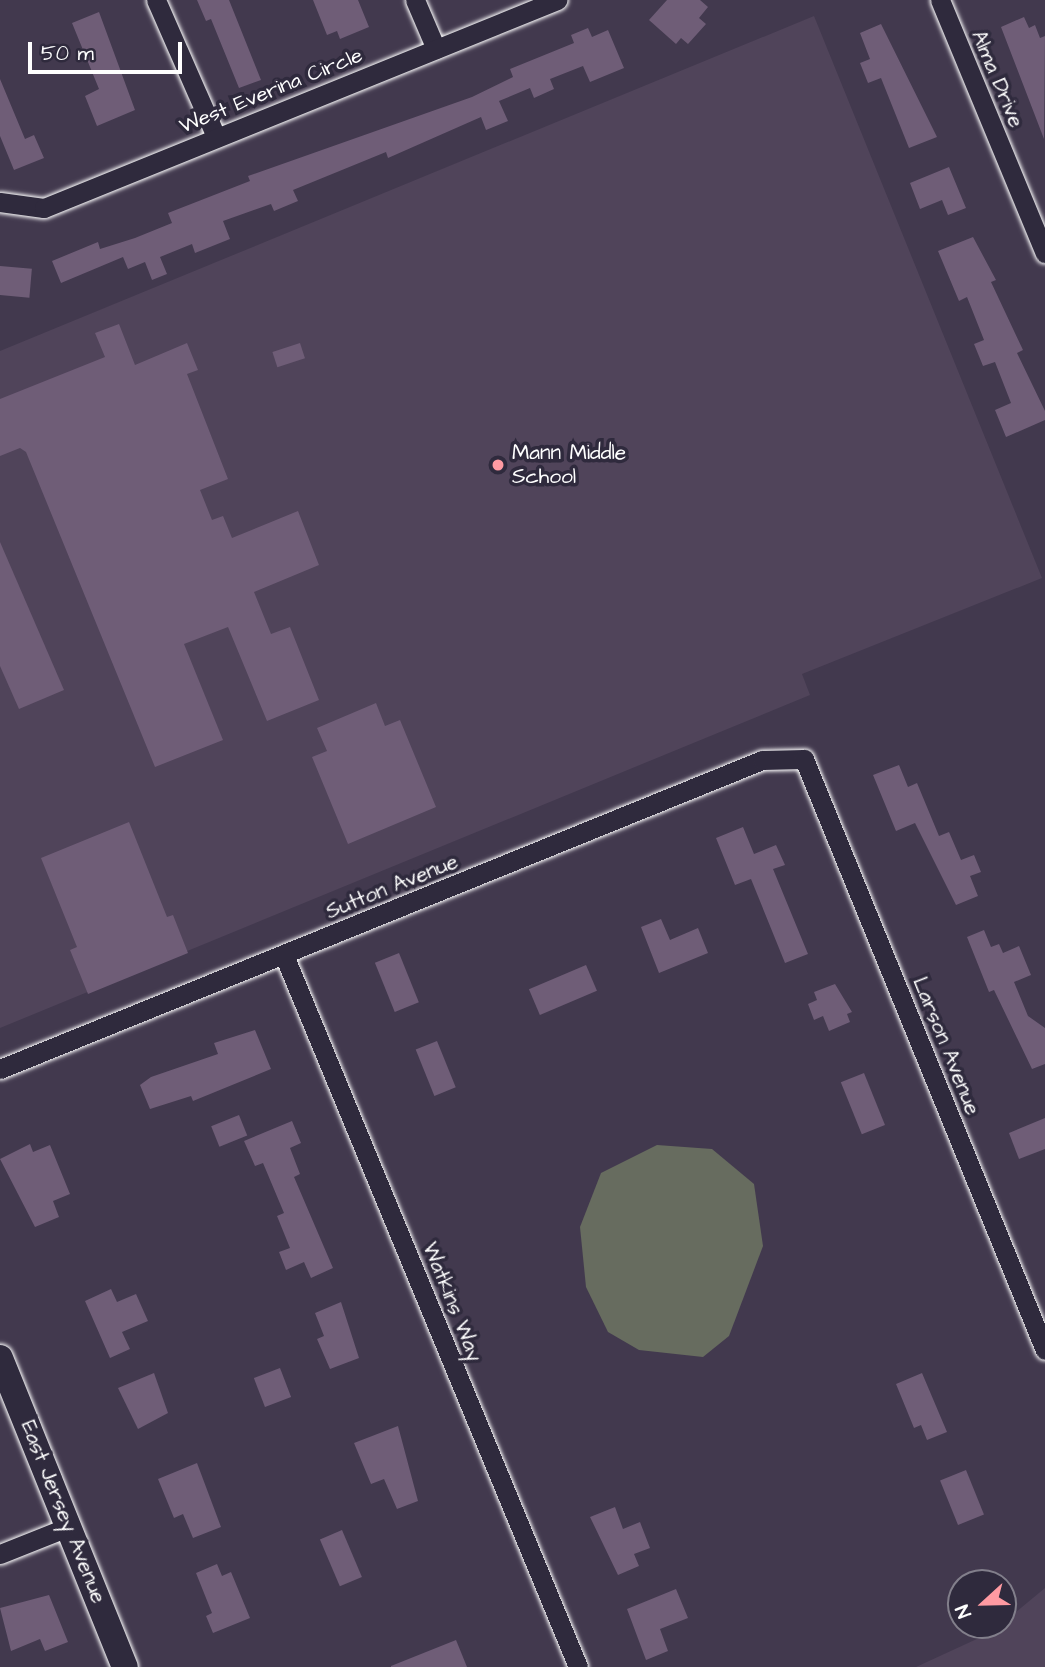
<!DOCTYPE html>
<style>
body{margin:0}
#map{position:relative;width:1045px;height:1667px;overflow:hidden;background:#42394e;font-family:"Architects Daughter",sans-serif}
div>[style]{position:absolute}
.built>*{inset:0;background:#50445a}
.green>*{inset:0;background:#676c5f}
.building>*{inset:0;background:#6f5d77;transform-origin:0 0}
.roads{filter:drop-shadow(0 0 2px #fff) drop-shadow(0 0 2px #fff)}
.street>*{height:19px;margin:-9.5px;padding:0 9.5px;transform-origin:9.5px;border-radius:9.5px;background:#2f2a3d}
.secondary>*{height:26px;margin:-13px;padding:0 13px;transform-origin:13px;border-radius:13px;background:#2f2a3d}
.dots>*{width:19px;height:19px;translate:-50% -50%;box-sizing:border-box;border:4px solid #2f2a3d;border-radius:50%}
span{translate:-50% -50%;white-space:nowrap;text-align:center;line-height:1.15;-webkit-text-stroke:7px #2f2a3d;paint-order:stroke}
.street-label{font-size:21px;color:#fff}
.poi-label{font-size:21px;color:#fff}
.left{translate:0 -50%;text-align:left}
.north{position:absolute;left:947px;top:1569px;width:70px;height:70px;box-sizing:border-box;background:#2f2a3d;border:2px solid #827f8b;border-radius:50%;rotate:248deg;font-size:19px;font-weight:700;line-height:28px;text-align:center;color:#fff}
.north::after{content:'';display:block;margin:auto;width:24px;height:32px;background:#ff9aa2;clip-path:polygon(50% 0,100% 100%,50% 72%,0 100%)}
.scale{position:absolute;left:28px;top:42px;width:154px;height:32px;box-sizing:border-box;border:4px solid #fff;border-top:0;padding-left:9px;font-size:21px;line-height:24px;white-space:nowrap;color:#fff;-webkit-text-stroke:5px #2f2a3d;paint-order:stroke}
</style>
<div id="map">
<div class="built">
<i style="clip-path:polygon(814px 16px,1042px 578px,802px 674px,810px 695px,0 1028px,0 351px)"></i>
<i style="clip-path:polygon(1045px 1588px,1045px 1667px,916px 1667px,992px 1632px)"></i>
</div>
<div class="green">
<i style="clip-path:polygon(657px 1145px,712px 1149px,754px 1184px,763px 1246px,729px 1336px,703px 1357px,639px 1350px,608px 1332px,586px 1287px,580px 1227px,601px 1173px)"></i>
</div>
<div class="building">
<i style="clip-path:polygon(197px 0,229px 0,261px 80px,239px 88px,211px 19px,206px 21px)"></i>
<i style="clip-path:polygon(313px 0,358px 0,369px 27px,340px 39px,337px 31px,327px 35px)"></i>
<i style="clip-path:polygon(667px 0,700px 0,708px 7px,699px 18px,706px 24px,688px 44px,681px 38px,676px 44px,649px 20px)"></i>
<i style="clip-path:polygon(99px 12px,135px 110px,97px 126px,85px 96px,99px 89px,72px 23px)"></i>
<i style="clip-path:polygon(1024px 17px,1029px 28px,1035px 25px,1040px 38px,1045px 36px,1044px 139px,1001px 27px)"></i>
<i style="clip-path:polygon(881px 24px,937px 137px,909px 148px,881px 78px,868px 83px,860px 63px,870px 59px,860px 33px)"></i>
<i style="clip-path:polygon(588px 28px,592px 37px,608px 30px,624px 68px,590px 82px,583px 66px,550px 79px,554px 89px,534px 98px,530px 88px,499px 101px,508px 121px,486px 130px,481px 117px,388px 158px,386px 152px,293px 190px,298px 201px,274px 211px,271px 204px,223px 221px,230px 239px,195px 253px,192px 244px,160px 257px,167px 274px,152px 280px,145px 262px,128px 269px,123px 257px,61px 283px,52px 261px,98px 242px,100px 249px,135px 238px,172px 223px,168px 213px,250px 181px,248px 176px,472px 97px,513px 77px,510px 69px,574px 43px,571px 35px)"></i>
<i style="clip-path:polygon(0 79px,25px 139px,34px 135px,44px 158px,14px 170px,0 136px)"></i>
<i style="clip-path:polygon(949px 167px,966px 208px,948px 215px,942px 200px,920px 209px,910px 183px)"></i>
<i style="clip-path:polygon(973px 237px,996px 280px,991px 282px,1023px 350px,1017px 353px,1045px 411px,1045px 420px,1006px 437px,995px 410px,1011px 403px,995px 362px,983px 366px,974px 344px,984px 340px,967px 297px,959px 301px,938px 251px)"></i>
<i style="left:0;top:266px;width:32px;height:29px;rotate:5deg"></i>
<i style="clip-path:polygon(119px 324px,135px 365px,187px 343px,198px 370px,187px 374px,228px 479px,200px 490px,212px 520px,223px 516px,232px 538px,298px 511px,319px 565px,254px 592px,271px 634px,290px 627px,319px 700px,267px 721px,228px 627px,184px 644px,223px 740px,155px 767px,26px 452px,20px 448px,0 456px,0 399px,105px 357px,95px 333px)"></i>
<i style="left:300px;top:343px;width:16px;height:29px;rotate:72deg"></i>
<i style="clip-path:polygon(0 542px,64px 690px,19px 709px,0 666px)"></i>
<i style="clip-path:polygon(376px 703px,385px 726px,400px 720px,436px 807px,348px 844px,312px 757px,327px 751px,317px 728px)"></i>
<i style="clip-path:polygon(899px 765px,908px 787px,917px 783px,939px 836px,949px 832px,961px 860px,974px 855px,981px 872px,970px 876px,978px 896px,956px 905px,915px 823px,896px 831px,873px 775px)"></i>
<i style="clip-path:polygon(129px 822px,167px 917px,173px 915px,188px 953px,88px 994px,70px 950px,77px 947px,41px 858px)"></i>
<i style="clip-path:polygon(743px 827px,754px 854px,776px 845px,785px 865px,773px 869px,808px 954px,785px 963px,751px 879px,735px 885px,716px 838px)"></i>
<i style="clip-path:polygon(661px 919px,670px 940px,698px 928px,708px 953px,659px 973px,641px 927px)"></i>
<i style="clip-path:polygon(984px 930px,991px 947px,999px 944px,1003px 953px,1019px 946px,1031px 975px,1014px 982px,1028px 1016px,1045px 1028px,1045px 1064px,1032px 1069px,994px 990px,989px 992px,967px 937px)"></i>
<i style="left:399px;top:953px;width:53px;height:26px;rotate:68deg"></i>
<i style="left:586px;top:965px;width:28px;height:62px;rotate:67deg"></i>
<i style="clip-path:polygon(835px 984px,852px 1012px,847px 1014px,850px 1022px,829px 1031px,823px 1016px,814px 1020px,808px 1004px,817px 1000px,814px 992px)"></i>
<i style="clip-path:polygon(255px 1030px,271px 1069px,193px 1101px,191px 1096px,150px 1109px,140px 1085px,151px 1077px,218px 1054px,214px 1043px)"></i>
<i style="left:437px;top:1041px;width:50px;height:23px;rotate:68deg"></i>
<i style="left:864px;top:1073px;width:56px;height:25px;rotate:68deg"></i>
<i style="left:239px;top:1115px;width:22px;height:30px;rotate:68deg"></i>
<i style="clip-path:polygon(1045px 1118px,1045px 1149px,1019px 1159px,1009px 1133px)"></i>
<i style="clip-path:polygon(292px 1121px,301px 1143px,290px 1148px,300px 1174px,294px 1177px,333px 1268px,311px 1278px,304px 1262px,286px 1270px,279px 1252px,290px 1248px,277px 1216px,284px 1213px,263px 1163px,255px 1166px,244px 1141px)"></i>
<i style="clip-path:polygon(30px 1144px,33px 1152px,50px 1145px,70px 1194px,53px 1201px,59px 1217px,35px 1227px,0 1159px)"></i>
<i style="clip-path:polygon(111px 1289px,117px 1302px,136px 1294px,148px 1321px,122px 1332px,130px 1349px,110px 1358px,85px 1301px)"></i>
<i style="clip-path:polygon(341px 1302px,359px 1358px,330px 1369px,317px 1339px,324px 1336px,315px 1313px)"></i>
<i style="left:280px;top:1368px;width:31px;height:28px;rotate:69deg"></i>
<i style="clip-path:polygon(154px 1373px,168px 1413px,138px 1429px,118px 1388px)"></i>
<i style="clip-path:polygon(922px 1373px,947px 1432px,927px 1440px,921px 1425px,914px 1428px,896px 1384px)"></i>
<i style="clip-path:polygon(398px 1426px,418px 1501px,397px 1509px,384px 1479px,371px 1484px,354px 1443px)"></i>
<i style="clip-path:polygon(197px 1463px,221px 1527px,193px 1538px,183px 1514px,174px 1518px,158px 1479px)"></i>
<i style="left:966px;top:1470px;width:48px;height:28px;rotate:68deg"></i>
<i style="clip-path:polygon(615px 1507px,623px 1529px,640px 1522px,650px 1548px,634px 1554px,639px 1566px,618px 1575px,590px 1517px)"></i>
<i style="left:342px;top:1530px;width:51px;height:24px;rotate:67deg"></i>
<i style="clip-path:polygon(217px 1564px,222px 1576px,231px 1572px,250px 1618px,213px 1633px,206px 1616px,212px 1613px,196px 1573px)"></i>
<i style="clip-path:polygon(676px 1589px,688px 1618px,660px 1629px,668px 1651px,646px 1660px,627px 1609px)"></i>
<i style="clip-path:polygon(49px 1595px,68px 1642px,45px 1651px,40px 1639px,11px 1651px,0 1608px)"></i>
<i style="clip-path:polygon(456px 1640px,467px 1667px,391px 1667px,391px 1666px)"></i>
</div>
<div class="roads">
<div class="street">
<i style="left:156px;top:0;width:150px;rotate:66.3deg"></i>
<i style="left:415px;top:0;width:53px;rotate:66.8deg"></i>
<i style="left:940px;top:0;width:274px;rotate:67.5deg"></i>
<i style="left:0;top:202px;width:44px;rotate:7.8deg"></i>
<i style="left:44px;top:208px;width:554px;rotate:-22.07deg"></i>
<i style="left:284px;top:955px;width:770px;rotate:67.56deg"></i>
<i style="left:0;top:1069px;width:822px;rotate:-22.07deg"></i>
<i style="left:762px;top:760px;width:42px;rotate:-1.4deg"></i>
<i style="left:804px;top:759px;width:638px;rotate:67.82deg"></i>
<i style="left:0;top:1554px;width:73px;rotate:-21.7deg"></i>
</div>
<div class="secondary">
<i style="left:0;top:1358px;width:333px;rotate:68deg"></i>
</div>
</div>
<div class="dots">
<i style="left:498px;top:465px;background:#ff9aa2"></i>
</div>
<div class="street-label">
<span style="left:997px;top:79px;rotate:67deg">Alma Drive</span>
<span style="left:271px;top:91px;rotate:-22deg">West Everina Circle</span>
<span style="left:392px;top:887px;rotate:-22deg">Sutton Avenue</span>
<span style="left:946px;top:1046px;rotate:68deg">Larson Avenue</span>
<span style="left:452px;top:1302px;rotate:68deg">Watkins Way</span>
<span style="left:63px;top:1512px;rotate:68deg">East Jersey Avenue</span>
</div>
<div class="poi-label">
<span class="left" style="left:512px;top:465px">Mann Middle<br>School</span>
</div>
<div class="north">N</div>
<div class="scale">50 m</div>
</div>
